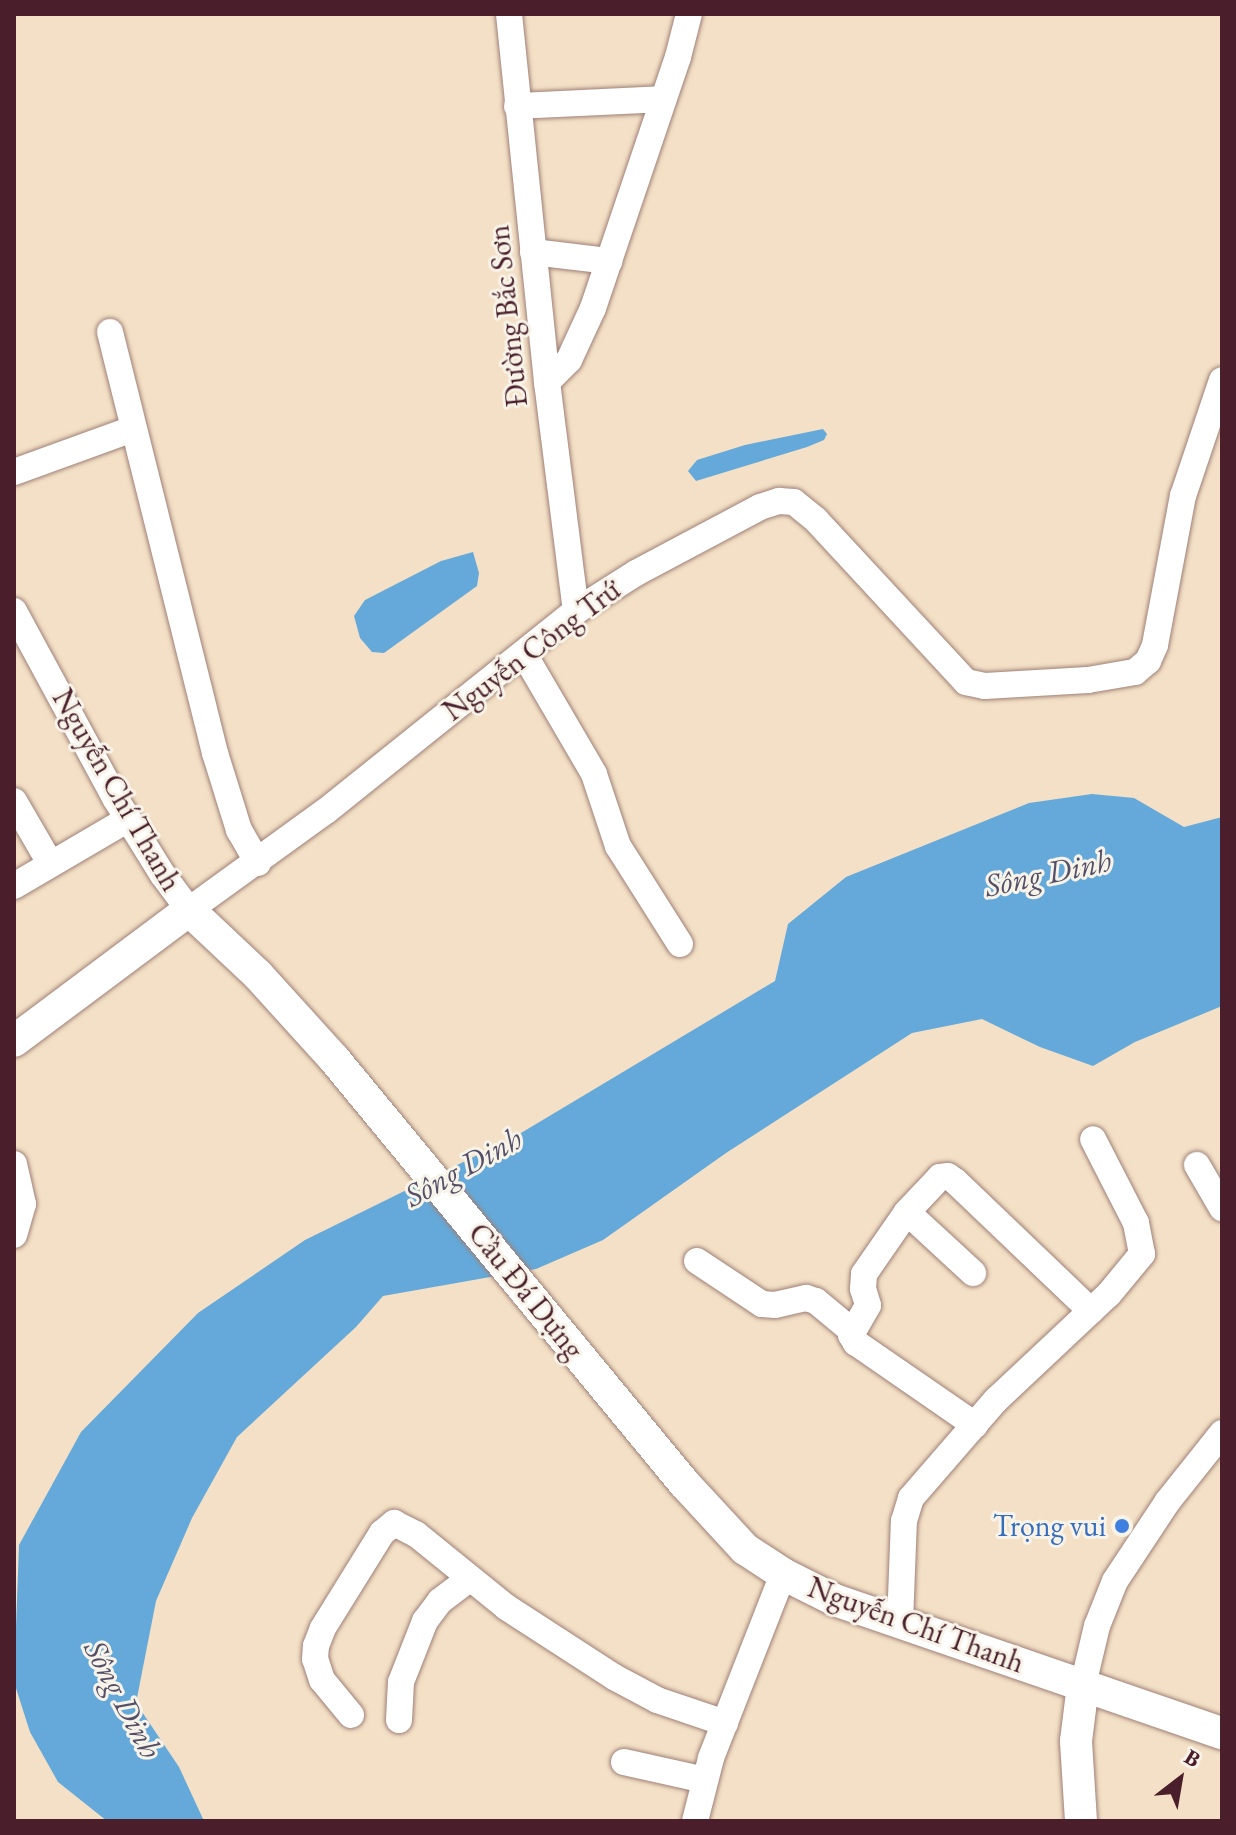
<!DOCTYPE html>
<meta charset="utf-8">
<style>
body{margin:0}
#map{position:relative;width:1236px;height:1835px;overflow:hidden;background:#f4e0c6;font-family:"EB Garamond",serif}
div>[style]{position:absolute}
.water>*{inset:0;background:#64a9da}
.roads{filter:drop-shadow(0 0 2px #9f8078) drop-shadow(0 0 2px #9f8078)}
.minor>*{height:26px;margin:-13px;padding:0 13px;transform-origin:13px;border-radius:13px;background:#fff}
.major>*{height:32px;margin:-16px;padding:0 16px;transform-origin:16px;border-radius:16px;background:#fff}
.dots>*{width:22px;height:22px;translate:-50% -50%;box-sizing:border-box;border:4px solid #f7f3e8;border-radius:50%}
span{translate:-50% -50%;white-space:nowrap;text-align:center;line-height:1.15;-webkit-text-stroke:6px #f7f3e8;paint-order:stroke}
.street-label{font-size:30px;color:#4a1f2b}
.shop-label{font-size:30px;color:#366cbe}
.right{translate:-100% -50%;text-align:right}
.water-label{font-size:32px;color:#534f68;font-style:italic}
.frame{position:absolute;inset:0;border:16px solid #4a1f2b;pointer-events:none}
.north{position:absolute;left:1140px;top:1739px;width:80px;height:80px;-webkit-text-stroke:6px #f7f3e8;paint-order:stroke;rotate:31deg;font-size:22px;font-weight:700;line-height:32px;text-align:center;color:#4a1f2b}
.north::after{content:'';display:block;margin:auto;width:28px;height:36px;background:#4a1f2b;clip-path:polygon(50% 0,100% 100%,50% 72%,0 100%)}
</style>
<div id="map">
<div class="water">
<i style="clip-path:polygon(823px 429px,827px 434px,824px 440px,807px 447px,696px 481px,688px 471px,697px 460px,745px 445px)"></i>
<i style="clip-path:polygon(473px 552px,479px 573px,477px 586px,384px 653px,372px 652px,360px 638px,354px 616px,365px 600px,441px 561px)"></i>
<i style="clip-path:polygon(1092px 794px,1134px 798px,1184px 827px,1222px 817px,1222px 1006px,1135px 1042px,1093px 1066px,1040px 1047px,982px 1019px,912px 1033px,726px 1153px,603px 1240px,536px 1269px,383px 1296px,356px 1327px,237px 1437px,192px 1518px,156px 1601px,136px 1703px,179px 1767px,204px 1821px,107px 1821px,58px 1782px,30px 1732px,14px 1682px,19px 1545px,81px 1432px,198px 1313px,305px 1240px,516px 1136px,775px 981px,788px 924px,846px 877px,1029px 803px)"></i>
</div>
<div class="roads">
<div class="minor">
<i style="left:509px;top:14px;width:370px;rotate:84.1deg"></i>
<i style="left:547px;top:382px;width:231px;rotate:82.8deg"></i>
<i style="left:517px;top:106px;width:146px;rotate:-2.7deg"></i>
<i style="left:533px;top:252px;width:77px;rotate:6.8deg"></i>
<i style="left:110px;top:332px;width:434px;rotate:76deg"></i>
<i style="left:215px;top:753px;width:81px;rotate:72.7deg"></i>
<i style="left:239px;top:830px;width:38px;rotate:60deg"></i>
<i style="left:547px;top:382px;width:31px;rotate:-45deg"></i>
<i style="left:569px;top:360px;width:57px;rotate:-65.2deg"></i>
<i style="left:593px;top:308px;width:265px;rotate:-71.3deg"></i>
<i style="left:678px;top:57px;width:44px;rotate:-75.7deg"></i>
<i style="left:14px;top:472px;width:127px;rotate:-19.9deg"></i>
<i style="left:14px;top:611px;width:213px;rotate:61.6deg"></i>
<i style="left:115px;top:798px;width:91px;rotate:58.1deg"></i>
<i style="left:163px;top:875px;width:44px;rotate:53.4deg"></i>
<i style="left:189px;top:910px;width:169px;rotate:-35.9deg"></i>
<i style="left:326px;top:811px;width:320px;rotate:-38.7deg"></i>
<i style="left:576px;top:611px;width:71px;rotate:-32.3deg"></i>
<i style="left:636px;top:573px;width:140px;rotate:-28deg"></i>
<i style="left:760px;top:507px;width:20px;rotate:-18deg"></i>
<i style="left:779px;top:501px;width:15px;rotate:4deg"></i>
<i style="left:794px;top:502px;width:28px;rotate:39deg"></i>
<i style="left:816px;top:520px;width:221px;rotate:47.2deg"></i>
<i style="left:966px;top:682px;width:19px;rotate:12deg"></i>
<i style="left:985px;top:686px;width:103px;rotate:-3.3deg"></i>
<i style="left:1088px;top:680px;width:48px;rotate:-9.7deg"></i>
<i style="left:1135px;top:672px;width:17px;rotate:-40deg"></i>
<i style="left:1148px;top:661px;width:17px;rotate:-66deg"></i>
<i style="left:1155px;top:645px;width:152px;rotate:-79.4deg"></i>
<i style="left:1183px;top:496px;width:122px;rotate:-71.4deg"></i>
<i style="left:524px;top:654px;width:139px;rotate:59.7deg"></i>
<i style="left:594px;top:774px;width:76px;rotate:71.6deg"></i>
<i style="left:618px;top:846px;width:116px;rotate:57.7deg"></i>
<i style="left:14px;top:801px;width:72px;rotate:59.9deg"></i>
<i style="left:14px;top:886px;width:132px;rotate:-30.4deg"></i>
<i style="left:14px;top:1164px;width:41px;rotate:77.3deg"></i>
<i style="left:23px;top:1204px;width:32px;rotate:106deg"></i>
<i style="left:1197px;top:1165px;width:50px;rotate:59.8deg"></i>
<i style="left:907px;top:1212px;width:90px;rotate:42.7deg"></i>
<i style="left:697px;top:1261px;width:78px;rotate:33.5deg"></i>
<i style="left:762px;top:1304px;width:13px;rotate:4deg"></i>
<i style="left:775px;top:1305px;width:32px;rotate:-13deg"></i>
<i style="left:806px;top:1298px;width:10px;rotate:17deg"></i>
<i style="left:816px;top:1301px;width:47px;rotate:39.8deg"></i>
<i style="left:975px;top:1425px;width:145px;rotate:-145.4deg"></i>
<i style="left:856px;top:1343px;width:9px;rotate:-122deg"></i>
<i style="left:851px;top:1335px;width:34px;rotate:-60deg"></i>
<i style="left:868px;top:1305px;width:17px;rotate:-107deg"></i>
<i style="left:863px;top:1289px;width:15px;rotate:-86deg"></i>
<i style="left:864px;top:1274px;width:75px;rotate:-55.3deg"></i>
<i style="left:907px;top:1212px;width:48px;rotate:-46.7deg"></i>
<i style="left:940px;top:1177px;width:8px;rotate:-7deg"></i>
<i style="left:948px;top:1176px;width:9px;rotate:36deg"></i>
<i style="left:955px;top:1181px;width:188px;rotate:43.7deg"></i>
<i style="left:900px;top:1623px;width:102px;rotate:-87.8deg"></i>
<i style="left:904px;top:1521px;width:24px;rotate:-73deg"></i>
<i style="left:911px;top:1498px;width:130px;rotate:-49.1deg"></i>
<i style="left:996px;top:1400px;width:155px;rotate:-43.2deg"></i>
<i style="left:1109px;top:1294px;width:52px;rotate:-50.5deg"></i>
<i style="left:1142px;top:1254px;width:32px;rotate:-101deg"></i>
<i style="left:1136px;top:1223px;width:94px;rotate:-117.1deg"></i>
<i style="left:1083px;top:1685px;width:61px;rotate:-76.7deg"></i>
<i style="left:1097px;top:1626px;width:48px;rotate:-68.2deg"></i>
<i style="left:1115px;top:1581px;width:96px;rotate:-56.5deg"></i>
<i style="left:1168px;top:1501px;width:87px;rotate:-51.5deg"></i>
<i style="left:351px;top:1715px;width:45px;rotate:-129.6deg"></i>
<i style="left:322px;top:1680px;width:22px;rotate:-108deg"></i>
<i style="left:315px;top:1659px;width:13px;rotate:-86deg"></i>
<i style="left:316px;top:1646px;width:19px;rotate:-69deg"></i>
<i style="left:323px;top:1628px;width:112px;rotate:-58.2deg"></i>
<i style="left:382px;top:1533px;width:16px;rotate:-40deg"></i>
<i style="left:394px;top:1523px;width:25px;rotate:27deg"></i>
<i style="left:416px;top:1534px;width:116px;rotate:39deg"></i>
<i style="left:506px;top:1607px;width:129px;rotate:32.9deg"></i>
<i style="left:614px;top:1677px;width:49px;rotate:28.1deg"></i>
<i style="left:657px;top:1700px;width:72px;rotate:18.7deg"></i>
<i style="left:399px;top:1720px;width:38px;rotate:-87deg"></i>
<i style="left:401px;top:1682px;width:66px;rotate:-68.5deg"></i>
<i style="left:425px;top:1621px;width:25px;rotate:-53deg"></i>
<i style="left:440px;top:1601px;width:35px;rotate:-37deg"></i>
<i style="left:624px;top:1762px;width:83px;rotate:12.5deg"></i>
<i style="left:695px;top:1821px;width:65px;rotate:-75.7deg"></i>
<i style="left:711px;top:1758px;width:198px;rotate:-68.6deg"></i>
</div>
<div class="major">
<i style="left:14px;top:1041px;width:219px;rotate:-36.8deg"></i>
<i style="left:189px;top:910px;width:95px;rotate:43.3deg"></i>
<i style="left:258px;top:975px;width:115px;rotate:47.8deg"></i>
<i style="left:335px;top:1060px;width:548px;rotate:50.48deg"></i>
<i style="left:684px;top:1483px;width:90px;rotate:47.3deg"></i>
<i style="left:745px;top:1549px;width:45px;rotate:33.3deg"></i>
<i style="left:783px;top:1574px;width:58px;rotate:26.6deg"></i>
<i style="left:835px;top:1600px;width:409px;rotate:19deg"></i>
<i style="left:1081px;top:1821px;width:80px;rotate:-93.6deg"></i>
<i style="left:1076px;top:1741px;width:56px;rotate:-82.9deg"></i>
</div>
</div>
<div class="dots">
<i style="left:1122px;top:1526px;background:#3f7fe0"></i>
</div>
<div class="street-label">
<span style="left:508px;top:316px;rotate:-96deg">Đường Bắc Sơn</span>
<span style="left:532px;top:650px;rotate:-37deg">Nguyễn Công Trứ</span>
<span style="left:117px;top:790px;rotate:60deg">Nguyễn Chí Thanh</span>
<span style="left:526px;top:1291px;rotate:51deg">Cầu Đá Dựng</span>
<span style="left:916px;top:1625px;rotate:20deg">Nguyễn Chí Thanh</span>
</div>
<div class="shop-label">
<span class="right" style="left:1106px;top:1526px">Trọng vui</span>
</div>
<div class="water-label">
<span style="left:1048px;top:873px;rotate:-12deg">Sông Dinh</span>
<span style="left:463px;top:1167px;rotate:-29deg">Sông Dinh</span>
<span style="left:123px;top:1699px;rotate:62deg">Sông Dinh</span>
</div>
<div class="frame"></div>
<div class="north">B</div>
</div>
